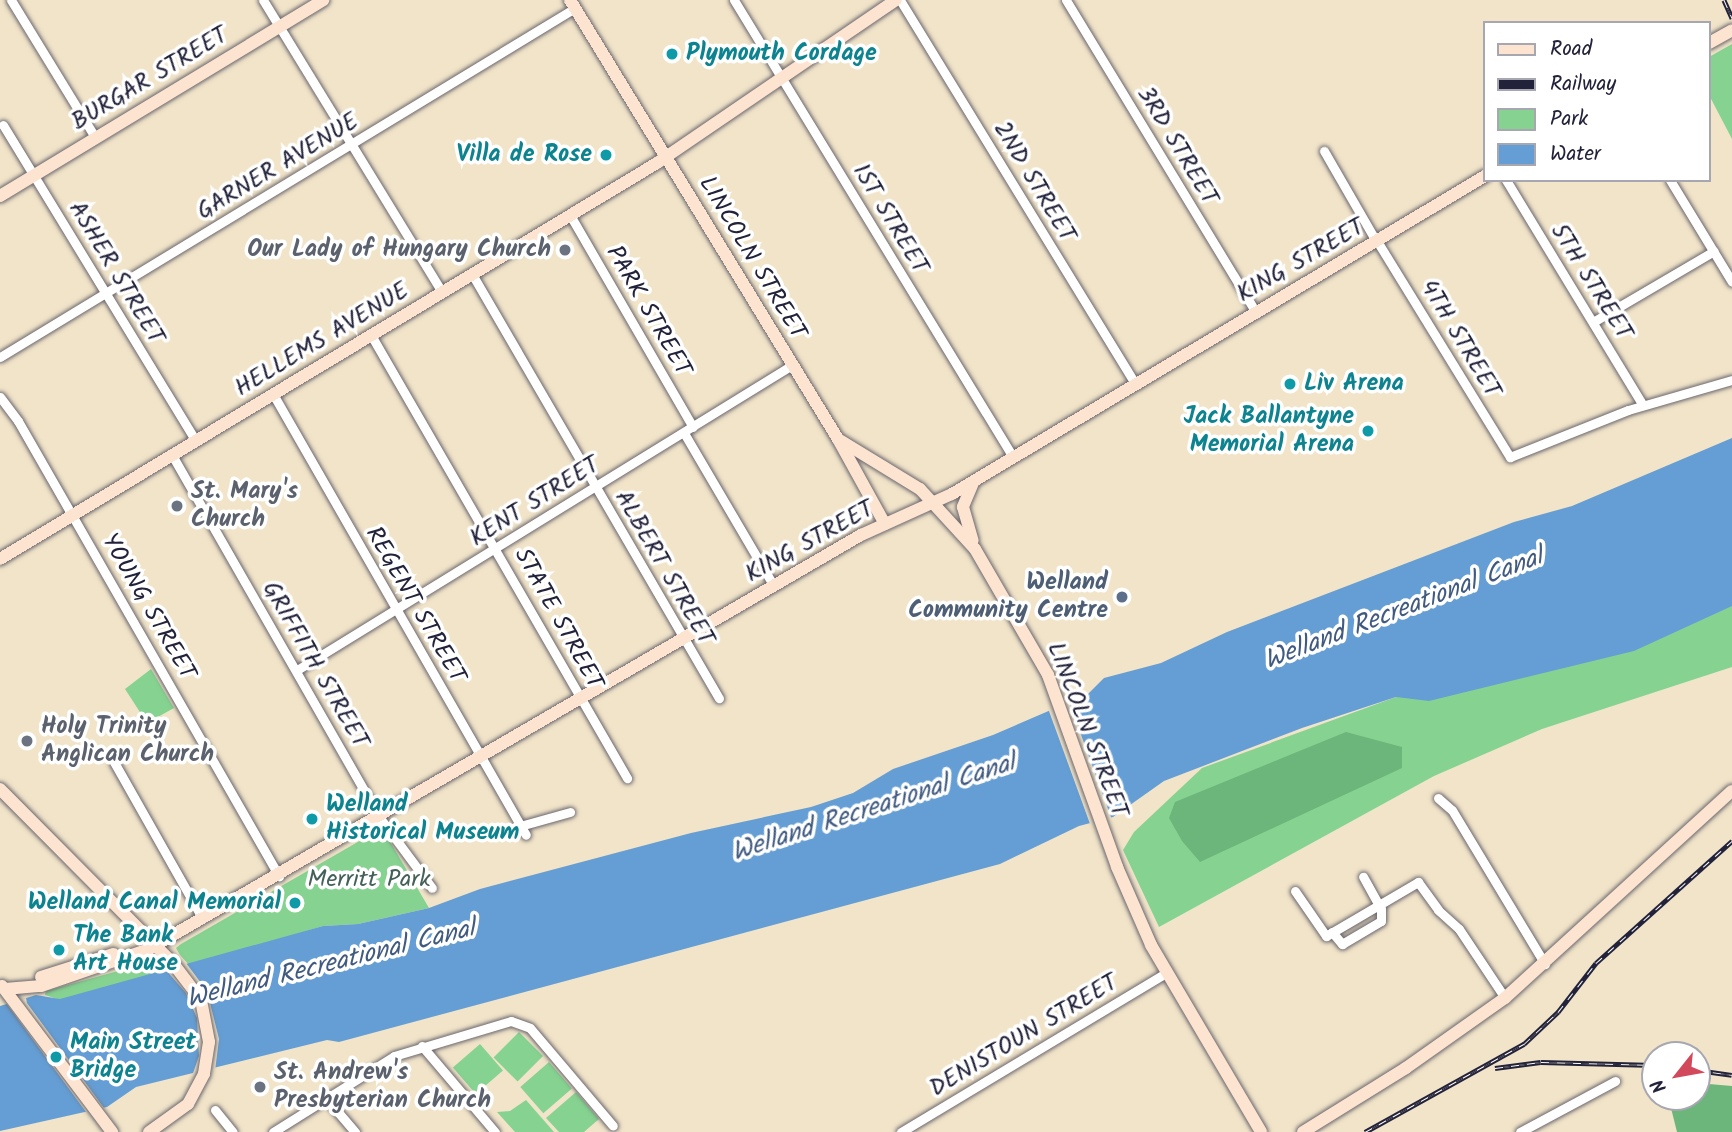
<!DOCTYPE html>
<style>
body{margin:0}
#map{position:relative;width:1732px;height:1132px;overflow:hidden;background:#f1e4c9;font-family:Kalam,sans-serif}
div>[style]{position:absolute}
.green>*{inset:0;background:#86d391;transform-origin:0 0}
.forest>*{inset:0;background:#6cb57b}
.water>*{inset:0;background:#659ed4}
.pier>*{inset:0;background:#f1e4c9;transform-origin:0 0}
.roads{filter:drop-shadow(0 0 2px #6a666d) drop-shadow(0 0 2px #6a666d)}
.street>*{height:9px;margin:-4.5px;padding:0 4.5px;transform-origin:4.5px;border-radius:4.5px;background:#fff}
.secondary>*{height:12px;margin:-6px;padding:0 6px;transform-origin:6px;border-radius:6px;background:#fde4d1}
.rail>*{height:5px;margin-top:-2.5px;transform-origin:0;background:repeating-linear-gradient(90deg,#fff 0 8px,#22223b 0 16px);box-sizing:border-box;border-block:2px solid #22223b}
.dots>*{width:19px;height:19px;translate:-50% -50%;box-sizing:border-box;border:4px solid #fff;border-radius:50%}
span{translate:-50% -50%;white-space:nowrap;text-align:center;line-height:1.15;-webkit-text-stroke:7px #fff;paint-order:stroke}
.culture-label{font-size:24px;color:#0d838f;font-weight:700}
.left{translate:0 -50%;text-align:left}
.right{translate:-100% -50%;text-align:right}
.street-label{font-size:24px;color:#22223b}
.worship-label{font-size:24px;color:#5b616d;font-weight:700}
.service-label{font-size:24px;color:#4e5e75;font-weight:700}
.park-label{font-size:24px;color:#456059}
.water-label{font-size:26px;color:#405a80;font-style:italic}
.legend{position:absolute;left:1483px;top:21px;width:228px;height:161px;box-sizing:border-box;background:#fff;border:2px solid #a7a7b1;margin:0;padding:9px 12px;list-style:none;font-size:21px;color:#22223b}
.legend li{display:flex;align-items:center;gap:14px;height:35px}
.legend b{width:35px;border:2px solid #a7a7b1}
.north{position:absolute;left:1641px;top:1041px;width:70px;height:70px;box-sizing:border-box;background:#fff;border:2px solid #a7a7b1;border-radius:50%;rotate:239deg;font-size:19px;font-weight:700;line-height:28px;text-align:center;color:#22223b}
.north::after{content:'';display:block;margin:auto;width:24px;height:32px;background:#d1495b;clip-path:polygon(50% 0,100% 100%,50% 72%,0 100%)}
</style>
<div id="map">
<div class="green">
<i style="clip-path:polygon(1732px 44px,1732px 139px,1709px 95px,1709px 57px)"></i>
<i style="clip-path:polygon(1732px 574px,1732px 667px,1542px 729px,1434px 776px,1159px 927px,1123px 850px,1134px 832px,1202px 768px)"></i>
<i style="clip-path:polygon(151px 669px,174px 708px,147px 723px,125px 689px)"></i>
<i style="clip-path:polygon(382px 828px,429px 908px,358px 924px,323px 926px,190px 966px,180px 955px,176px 948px,181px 944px)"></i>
<i style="clip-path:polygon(154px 961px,164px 974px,60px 1000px,45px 995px,46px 991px)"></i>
<i style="left:519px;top:1032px;width:34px;height:36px;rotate:45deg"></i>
<i style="left:480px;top:1044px;width:35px;height:36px;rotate:49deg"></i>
<i style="left:549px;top:1062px;width:35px;height:38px;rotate:49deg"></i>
<i style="clip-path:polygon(576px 1092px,599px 1119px,584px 1132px,559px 1132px,546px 1118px)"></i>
<i style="clip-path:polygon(526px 1100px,554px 1132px,515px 1132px,497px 1112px,510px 1111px)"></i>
</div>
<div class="forest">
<i style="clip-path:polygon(1346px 732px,1402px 747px,1402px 768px,1200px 862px,1182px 841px,1169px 818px,1175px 802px)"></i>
<i style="clip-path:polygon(1697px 1083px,1732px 1086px,1732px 1132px,1677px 1132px,1671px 1108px,1655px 1097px,1697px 1097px)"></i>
</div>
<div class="water">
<i style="clip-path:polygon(1732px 438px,1732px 606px,1634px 651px,1429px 701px,1396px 697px,1302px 728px,1164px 781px,1113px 817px,1079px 826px,1000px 864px,339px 1042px,327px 1040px,136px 1087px,107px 1107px,0 1131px,0 1006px,36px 995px,60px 999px,323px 926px,358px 924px,429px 908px,480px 889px,691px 833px,811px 807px,853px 793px,893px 769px,993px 735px,1088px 694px,1104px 678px,1161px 663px,1227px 632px,1514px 522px,1572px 506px)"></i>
</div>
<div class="pier">
<i style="left:1068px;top:699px;width:130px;height:22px;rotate:70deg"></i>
<i style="clip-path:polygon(186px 963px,207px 991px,219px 1039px,215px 1071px,192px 1076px,199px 1056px,197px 1018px,186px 993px,165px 969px)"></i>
<i style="clip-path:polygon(26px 998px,27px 1003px,104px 1108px,86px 1112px,6px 1003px)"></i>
</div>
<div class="roads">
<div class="street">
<i style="left:11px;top:0;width:161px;rotate:58.5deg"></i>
<i style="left:263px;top:0;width:342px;rotate:58.5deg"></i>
<i style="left:734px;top:0;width:535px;rotate:58.6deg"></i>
<i style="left:900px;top:0;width:450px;rotate:58.5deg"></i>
<i style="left:1066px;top:0;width:365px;rotate:58.7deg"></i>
<i style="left:3px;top:125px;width:370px;rotate:58.6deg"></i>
<i style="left:1324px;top:151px;width:104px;rotate:60deg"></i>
<i style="left:1506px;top:180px;width:263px;rotate:58.7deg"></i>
<i style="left:1670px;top:180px;width:119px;rotate:58.7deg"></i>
<i style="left:570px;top:215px;width:245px;rotate:59.9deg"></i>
<i style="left:1377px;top:241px;width:254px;rotate:58.4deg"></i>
<i style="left:1510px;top:457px;width:127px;rotate:-21.7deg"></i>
<i style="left:1628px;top:410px;width:108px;rotate:-16.1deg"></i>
<i style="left:472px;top:274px;width:491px;rotate:59.8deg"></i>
<i style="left:1593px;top:322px;width:140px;rotate:-30.4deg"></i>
<i style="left:371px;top:335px;width:512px;rotate:59.98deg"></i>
<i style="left:0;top:357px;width:673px;rotate:-31.26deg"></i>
<i style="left:273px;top:394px;width:508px;rotate:60.16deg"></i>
<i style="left:0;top:397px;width:30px;rotate:53deg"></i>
<i style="left:18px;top:421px;width:525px;rotate:60.16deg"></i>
<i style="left:684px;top:433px;width:176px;rotate:59.6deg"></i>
<i style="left:172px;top:455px;width:418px;rotate:60.2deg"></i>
<i style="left:380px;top:818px;width:87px;rotate:53.4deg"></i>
<i style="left:297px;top:670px;width:581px;rotate:-31.64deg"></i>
<i style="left:114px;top:762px;width:180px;rotate:60.5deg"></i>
<i style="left:1438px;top:798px;width:18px;rotate:41deg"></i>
<i style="left:1452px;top:810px;width:180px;rotate:58.9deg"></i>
<i style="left:520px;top:826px;width:52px;rotate:-15.6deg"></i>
<i style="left:1295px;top:891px;width:55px;rotate:55.4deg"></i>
<i style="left:1326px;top:936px;width:107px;rotate:-30.4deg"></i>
<i style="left:1418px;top:882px;width:34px;rotate:54deg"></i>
<i style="left:1438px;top:910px;width:28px;rotate:42deg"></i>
<i style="left:1459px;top:929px;width:83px;rotate:56.3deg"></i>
<i style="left:1332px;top:932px;width:16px;rotate:50deg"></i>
<i style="left:1342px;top:944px;width:45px;rotate:-30.5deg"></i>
<i style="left:1381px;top:921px;width:12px;rotate:-90deg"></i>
<i style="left:1381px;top:909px;width:37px;rotate:-119deg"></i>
<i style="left:422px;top:1046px;width:113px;rotate:49.7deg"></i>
<i style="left:326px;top:1098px;width:45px;rotate:49.5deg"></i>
<i style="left:215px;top:1110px;width:28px;rotate:51deg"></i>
<i style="left:273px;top:1132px;width:143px;rotate:-32.1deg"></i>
<i style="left:394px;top:1056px;width:122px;rotate:-16.7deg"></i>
<i style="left:511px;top:1021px;width:20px;rotate:20deg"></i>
<i style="left:530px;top:1028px;width:128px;rotate:49.7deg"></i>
<i style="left:901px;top:1132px;width:309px;rotate:-31deg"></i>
<i style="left:1520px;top:1132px;width:108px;rotate:-28.2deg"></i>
</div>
<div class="secondary">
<i style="left:570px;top:0;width:514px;rotate:58.6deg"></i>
<i style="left:838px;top:439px;width:96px;rotate:31.4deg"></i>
<i style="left:920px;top:489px;width:81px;rotate:47.5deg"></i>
<i style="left:975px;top:549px;width:146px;rotate:59.9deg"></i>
<i style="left:1048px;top:675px;width:204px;rotate:70.2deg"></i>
<i style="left:1117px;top:867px;width:85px;rotate:66.4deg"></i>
<i style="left:1151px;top:945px;width:217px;rotate:59.5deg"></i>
<i style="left:1709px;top:43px;width:26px;rotate:-29deg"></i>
<i style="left:0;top:196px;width:378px;rotate:-31.2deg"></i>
<i style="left:838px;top:439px;width:97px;rotate:61.1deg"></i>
<i style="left:973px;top:483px;width:26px;rotate:113deg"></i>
<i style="left:963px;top:507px;width:35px;rotate:74deg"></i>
<i style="left:0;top:559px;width:767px;rotate:-31.08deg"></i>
<i style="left:657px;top:163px;width:289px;rotate:-34.3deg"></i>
<i style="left:0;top:789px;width:244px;rotate:45.2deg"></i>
<i style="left:172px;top:962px;width:48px;rotate:52.7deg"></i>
<i style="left:201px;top:1000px;width:43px;rotate:79.2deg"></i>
<i style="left:209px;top:1042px;width:32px;rotate:99deg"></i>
<i style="left:204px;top:1074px;width:34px;rotate:118deg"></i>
<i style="left:188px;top:1104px;width:48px;rotate:144.3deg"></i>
<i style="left:41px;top:977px;width:76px;rotate:-17.7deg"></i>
<i style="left:2px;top:986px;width:183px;rotate:53deg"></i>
<i style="left:5px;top:989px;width:36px;rotate:-5deg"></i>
<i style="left:41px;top:986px;width:114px;rotate:-18.9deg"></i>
<i style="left:149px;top:949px;width:824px;rotate:-30.18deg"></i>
<i style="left:861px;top:535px;width:100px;rotate:-24.3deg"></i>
<i style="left:952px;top:494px;width:621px;rotate:-30.82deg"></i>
<i style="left:1303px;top:1132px;width:121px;rotate:-31.9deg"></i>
<i style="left:1406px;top:1068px;width:121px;rotate:-35.3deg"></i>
<i style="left:1505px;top:998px;width:307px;rotate:-42.4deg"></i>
</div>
</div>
<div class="rail">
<i style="left:1724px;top:0;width:20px;rotate:66deg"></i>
<i style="left:1495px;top:1068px;width:46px;rotate:-7.4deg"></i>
<i style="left:1541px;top:1062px;width:114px;rotate:1.5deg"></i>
<i style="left:1697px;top:1070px;width:35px;rotate:8deg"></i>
<i style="left:1365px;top:1132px;width:182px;rotate:-29deg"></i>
<i style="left:1524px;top:1044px;width:47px;rotate:-43.3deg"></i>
<i style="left:1558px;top:1012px;width:62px;rotate:-52.2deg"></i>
<i style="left:1596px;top:963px;width:183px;rotate:-41.9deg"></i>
</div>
<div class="dots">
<i style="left:672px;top:54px;background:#0f9aa8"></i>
<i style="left:606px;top:155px;background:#0f9aa8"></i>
<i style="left:565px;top:250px;background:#6b7280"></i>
<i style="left:1290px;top:384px;background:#0f9aa8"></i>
<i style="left:1368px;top:431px;background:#0f9aa8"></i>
<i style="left:177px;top:506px;background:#6b7280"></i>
<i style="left:1122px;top:597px;background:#5c6f8a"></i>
<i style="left:27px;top:741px;background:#6b7280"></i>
<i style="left:312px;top:819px;background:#0f9aa8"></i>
<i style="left:295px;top:903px;background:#0f9aa8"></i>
<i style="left:59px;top:950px;background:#0f9aa8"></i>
<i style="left:56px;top:1057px;background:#0f9aa8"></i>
<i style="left:260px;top:1087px;background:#6b7280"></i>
</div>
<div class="culture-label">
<span class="left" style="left:686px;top:54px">Plymouth Cordage</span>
<span class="right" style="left:592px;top:155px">Villa de Rose</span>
<span class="left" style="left:1304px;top:384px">Liv Arena</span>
<span class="right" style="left:1354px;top:431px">Jack Ballantyne<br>Memorial Arena</span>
<span class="left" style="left:326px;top:819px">Welland<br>Historical Museum</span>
<span class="right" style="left:281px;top:903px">Welland Canal Memorial</span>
<span class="left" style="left:73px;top:950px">The Bank<br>Art House</span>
<span class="left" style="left:70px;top:1057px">Main Street<br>Bridge</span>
</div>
<div class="street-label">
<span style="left:150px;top:79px;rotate:-31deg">BURGAR STREET</span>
<span style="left:1177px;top:146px;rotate:59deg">3RD STREET</span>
<span style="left:278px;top:167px;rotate:-31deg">GARNER AVENUE</span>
<span style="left:1034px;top:182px;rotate:59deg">2ND STREET</span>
<span style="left:890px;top:219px;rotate:59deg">1ST STREET</span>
<span style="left:752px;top:258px;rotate:59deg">LINCOLN STREET</span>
<span style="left:1301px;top:261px;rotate:-30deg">KING STREET</span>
<span style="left:116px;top:273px;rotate:59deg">ASHER STREET</span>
<span style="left:1591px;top:282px;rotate:58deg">5TH STREET</span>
<span style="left:648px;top:311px;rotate:60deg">PARK STREET</span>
<span style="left:1460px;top:339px;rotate:59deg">4TH STREET</span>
<span style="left:322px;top:340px;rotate:-31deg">HELLEMS AVENUE</span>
<span style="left:535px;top:502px;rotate:-32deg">KENT STREET</span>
<span style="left:810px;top:542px;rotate:-29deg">KING STREET</span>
<span style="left:664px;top:568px;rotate:60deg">ALBERT STREET</span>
<span style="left:415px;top:605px;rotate:60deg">REGENT STREET</span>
<span style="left:148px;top:607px;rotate:60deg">YOUNG STREET</span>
<span style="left:558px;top:619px;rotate:61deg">STATE STREET</span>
<span style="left:315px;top:665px;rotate:60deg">GRIFFITH STREET</span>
<span style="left:1087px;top:730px;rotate:69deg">LINCOLN STREET</span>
<span style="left:1024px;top:1036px;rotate:-31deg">DENISTOUN STREET</span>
</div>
<div class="worship-label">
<span class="right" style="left:551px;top:250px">Our Lady of Hungary Church</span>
<span class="left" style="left:191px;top:506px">St. Mary's<br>Church</span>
<span class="left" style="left:41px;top:741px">Holy Trinity<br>Anglican Church</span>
<span class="left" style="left:274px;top:1087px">St. Andrew's<br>Presbyterian Church</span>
</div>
<div class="service-label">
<span class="right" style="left:1108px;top:597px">Welland<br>Community Centre</span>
</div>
<div class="park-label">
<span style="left:369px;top:880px">Merritt Park</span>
</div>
<div class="water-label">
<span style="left:1404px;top:610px;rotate:-21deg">Welland Recreational Canal</span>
<span style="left:874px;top:809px;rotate:-18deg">Welland Recreational Canal</span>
<span style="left:331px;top:965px;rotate:-14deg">Welland Recreational Canal</span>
</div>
<ul class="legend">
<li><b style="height:9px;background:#fde4d1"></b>Road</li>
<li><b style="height:9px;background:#22223b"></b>Railway</li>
<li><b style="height:19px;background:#86d391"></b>Park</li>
<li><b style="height:19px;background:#659ed4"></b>Water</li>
</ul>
<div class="north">N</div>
</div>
